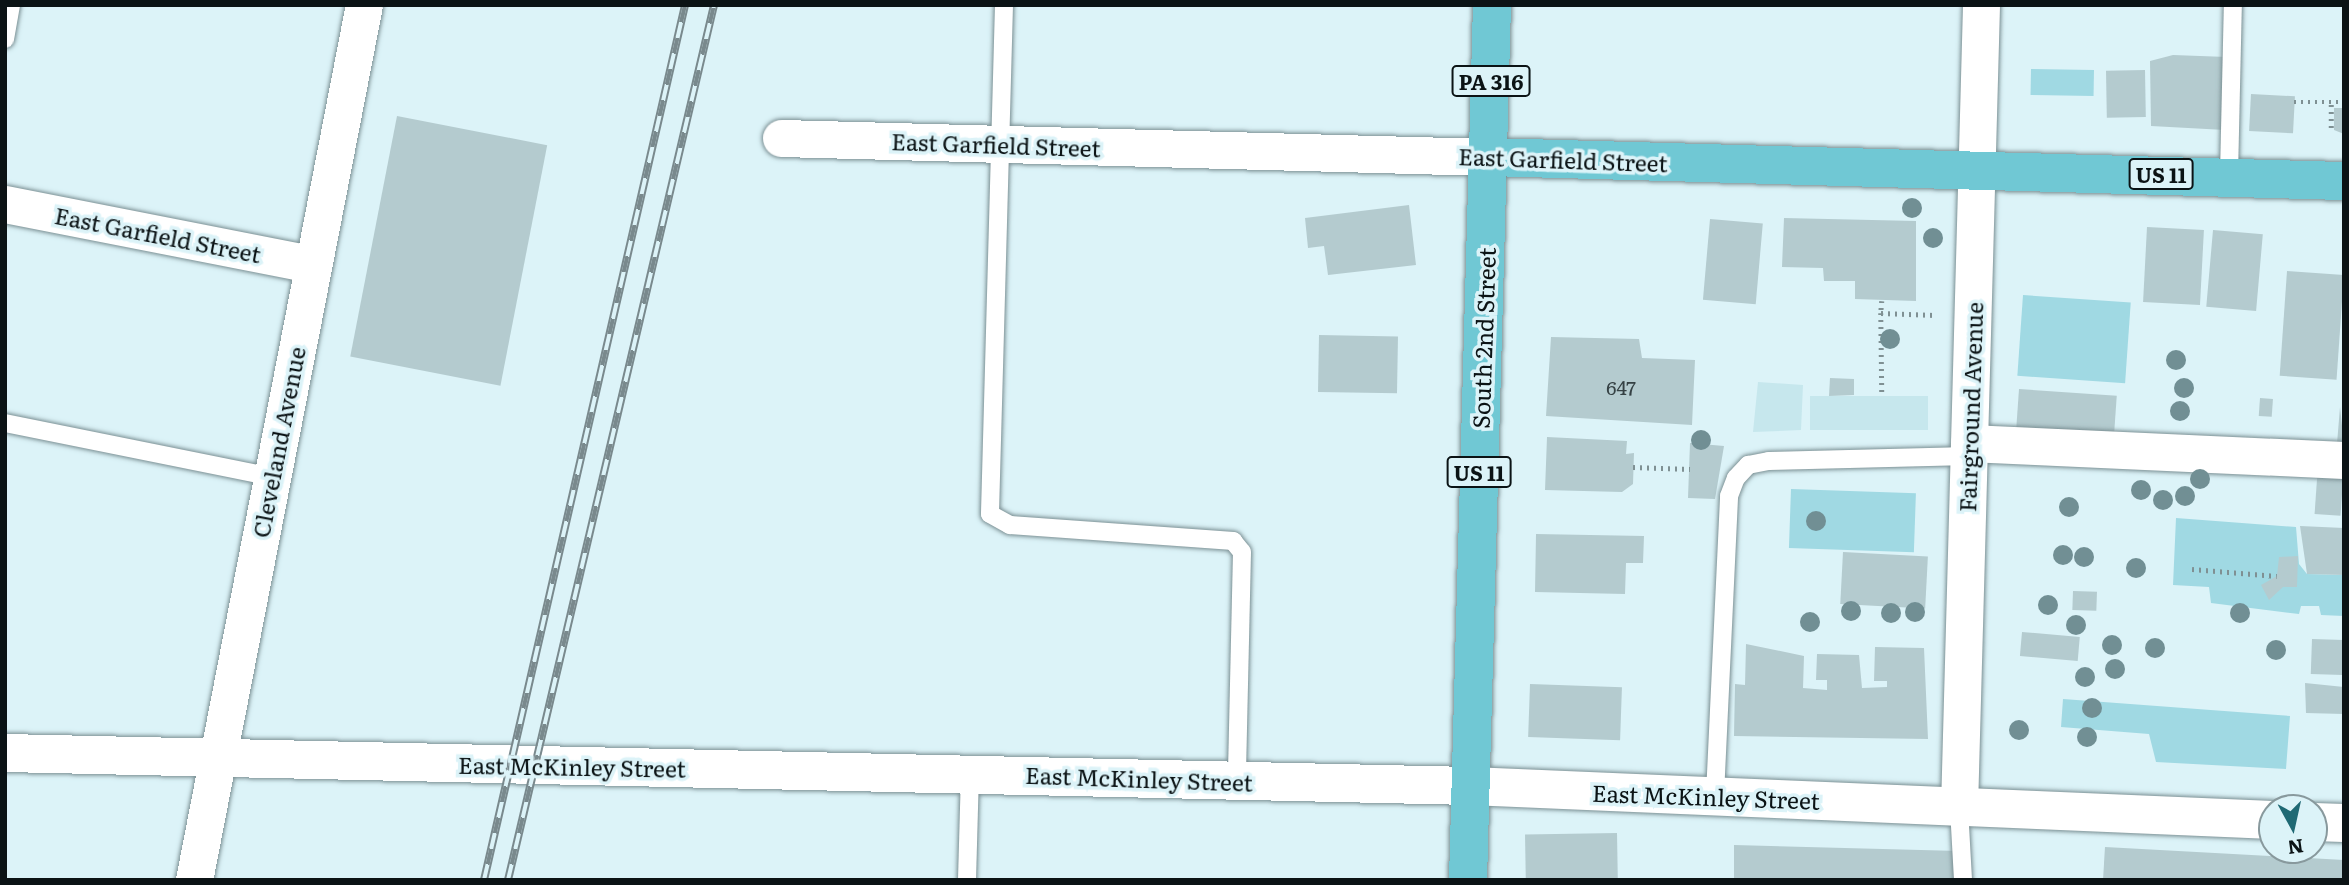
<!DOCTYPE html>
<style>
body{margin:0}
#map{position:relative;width:2349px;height:885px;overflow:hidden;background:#dcf3f8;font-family:Literata,serif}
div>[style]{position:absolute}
.built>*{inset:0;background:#c6e7ed;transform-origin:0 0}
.green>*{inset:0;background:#a0d9e3;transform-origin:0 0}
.building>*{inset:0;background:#b4cbcf;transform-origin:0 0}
.path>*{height:4.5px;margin-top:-2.25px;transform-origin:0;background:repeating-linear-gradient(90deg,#7f9093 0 2px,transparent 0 7px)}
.roads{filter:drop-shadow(0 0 2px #7b9094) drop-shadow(0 0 2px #7b9094)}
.lane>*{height:18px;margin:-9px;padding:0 9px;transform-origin:9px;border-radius:9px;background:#fff}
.street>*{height:37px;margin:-18.5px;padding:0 18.5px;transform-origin:18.5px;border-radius:18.5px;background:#fff}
.secondary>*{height:38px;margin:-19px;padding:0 19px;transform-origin:19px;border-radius:19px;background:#fff}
.primary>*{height:38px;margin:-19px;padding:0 19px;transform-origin:19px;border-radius:19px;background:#70c8d4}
.rail>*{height:8px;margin-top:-4px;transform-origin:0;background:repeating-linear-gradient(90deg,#dcf3f8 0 16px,#79898d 0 32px);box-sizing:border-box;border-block:2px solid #79898d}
.trees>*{width:20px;height:20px;margin:-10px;border-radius:50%;background:#718f94}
span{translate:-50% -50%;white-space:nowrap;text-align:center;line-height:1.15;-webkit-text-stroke:7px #dcf3f8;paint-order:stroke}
.number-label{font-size:19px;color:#354144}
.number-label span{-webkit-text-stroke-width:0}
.shield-label span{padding:2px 5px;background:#dcf3f8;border:2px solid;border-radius:5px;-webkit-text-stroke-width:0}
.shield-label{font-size:21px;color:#0b1315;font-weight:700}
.street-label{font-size:23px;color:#0b1315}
.frame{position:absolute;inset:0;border:7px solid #0b1315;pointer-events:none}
.north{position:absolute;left:2258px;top:794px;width:70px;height:70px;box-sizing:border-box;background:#dcf3f8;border:2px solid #88999d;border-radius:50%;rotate:172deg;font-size:19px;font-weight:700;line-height:28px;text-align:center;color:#0b1315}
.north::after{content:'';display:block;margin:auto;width:24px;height:32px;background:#1f6974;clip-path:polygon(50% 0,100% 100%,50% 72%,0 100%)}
</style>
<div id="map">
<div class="built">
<i style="clip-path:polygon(1758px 382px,1803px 385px,1801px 430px,1753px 432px)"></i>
<i style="left:1810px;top:396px;width:118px;height:34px"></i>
</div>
<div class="green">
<i style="left:2031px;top:69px;width:63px;height:26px;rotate:1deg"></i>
<i style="left:2023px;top:295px;width:108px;height:81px;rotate:4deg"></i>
<i style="left:1791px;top:489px;width:125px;height:59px;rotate:2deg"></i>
<i style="clip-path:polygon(2176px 518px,2296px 527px,2299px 564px,2307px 574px,2344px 575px,2344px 616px,2321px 615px,2319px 606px,2301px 606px,2299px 614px,2211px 603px,2209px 587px,2173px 585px)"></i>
<i style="clip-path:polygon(2063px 699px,2290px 716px,2286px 769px,2156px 762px,2149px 734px,2061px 727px)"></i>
</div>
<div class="building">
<i style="clip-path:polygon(2173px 55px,2227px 57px,2225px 130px,2151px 126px,2150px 61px)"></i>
<i style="left:2145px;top:70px;width:47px;height:39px;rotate:89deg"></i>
<i style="left:2251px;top:94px;width:44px;height:37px;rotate:3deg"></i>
<i style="clip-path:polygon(2334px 108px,2344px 108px,2344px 134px,2334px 130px)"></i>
<i style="left:397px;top:116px;width:153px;height:245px;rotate:11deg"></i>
<i style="clip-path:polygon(1409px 205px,1416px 265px,1328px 275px,1324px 246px,1308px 248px,1305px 218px)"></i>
<i style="clip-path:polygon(1784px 218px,1916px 221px,1916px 301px,1855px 299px,1855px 281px,1824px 281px,1823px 268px,1782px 267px)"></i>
<i style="left:1710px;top:219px;width:53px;height:81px;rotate:5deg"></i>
<i style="left:2147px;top:227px;width:57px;height:75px;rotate:3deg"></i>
<i style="left:2213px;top:230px;width:50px;height:77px;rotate:5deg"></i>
<i style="left:2287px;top:271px;width:57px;height:105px;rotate:4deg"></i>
<i style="left:1319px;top:335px;width:79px;height:57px;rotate:1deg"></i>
<i style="clip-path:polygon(1551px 337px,1639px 339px,1642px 358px,1695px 360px,1692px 425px,1546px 416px)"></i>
<i style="clip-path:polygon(1830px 378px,1854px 379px,1854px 395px,1829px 396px)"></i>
<i style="left:2019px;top:389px;width:98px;height:38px;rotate:4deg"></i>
<i style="left:2260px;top:398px;width:13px;height:18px;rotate:4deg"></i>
<i style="clip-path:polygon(2340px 407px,2344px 444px,2337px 444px)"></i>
<i style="clip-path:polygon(1547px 437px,1627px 441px,1626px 454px,1634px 453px,1633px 484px,1622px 492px,1545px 490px)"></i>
<i style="clip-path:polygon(1690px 443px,1724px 446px,1715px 499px,1688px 498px)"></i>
<i style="left:2318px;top:465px;width:26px;height:49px;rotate:4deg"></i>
<i style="clip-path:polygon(2300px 526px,2344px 528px,2344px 575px,2307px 574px)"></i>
<i style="clip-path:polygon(1536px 534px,1644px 536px,1643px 563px,1626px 563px,1625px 594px,1535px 592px)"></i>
<i style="left:1843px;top:552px;width:85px;height:52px;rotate:3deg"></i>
<i style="clip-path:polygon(2298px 556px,2297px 587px,2283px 587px,2269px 600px,2261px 585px,2277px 576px,2279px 557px)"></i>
<i style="left:2073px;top:591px;width:24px;height:19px;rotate:2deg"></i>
<i style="left:2022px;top:632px;width:58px;height:24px;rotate:5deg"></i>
<i style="left:2312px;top:639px;width:32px;height:35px;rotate:2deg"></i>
<i style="clip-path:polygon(1746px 644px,1804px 656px,1803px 688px,1827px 690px,1827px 680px,1816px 680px,1817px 654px,1859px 655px,1862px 688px,1887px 687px,1887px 681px,1874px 681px,1875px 647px,1924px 648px,1928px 739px,1734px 736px,1735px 684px,1745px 685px)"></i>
<i style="clip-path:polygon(2305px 683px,2344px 687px,2344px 714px,2306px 713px)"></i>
<i style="left:1530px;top:684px;width:92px;height:53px;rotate:2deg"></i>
<i style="left:1617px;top:833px;width:47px;height:92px;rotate:89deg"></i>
<i style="clip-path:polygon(1734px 845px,1959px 851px,1958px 880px,1734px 880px)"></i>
<i style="clip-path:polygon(2105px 847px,2344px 860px,2344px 880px,2103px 880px)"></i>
</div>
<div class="path">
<i style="left:2294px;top:102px;width:50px"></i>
<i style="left:2331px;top:128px;width:26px;rotate:-90deg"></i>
<i style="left:1882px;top:301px;width:12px;rotate:95deg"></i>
<i style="left:1881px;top:313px;width:54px;rotate:2.1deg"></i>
<i style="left:1881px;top:313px;width:82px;rotate:89.3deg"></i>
<i style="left:1633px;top:467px;width:57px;rotate:2deg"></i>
<i style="left:2192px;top:569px;width:85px;rotate:4.7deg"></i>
</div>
<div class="roads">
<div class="lane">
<i style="left:1004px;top:5px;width:509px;rotate:91.58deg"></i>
<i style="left:990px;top:514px;width:23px;rotate:29deg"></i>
<i style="left:1010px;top:525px;width:224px;rotate:4.1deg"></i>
<i style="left:1233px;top:541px;width:14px;rotate:51deg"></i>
<i style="left:1242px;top:552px;width:229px;rotate:91.3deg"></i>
<i style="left:5px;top:39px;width:35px;rotate:-80deg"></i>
<i style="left:2229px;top:175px;width:170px;rotate:-88.7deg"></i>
<i style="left:5px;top:423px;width:273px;rotate:11.4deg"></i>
<i style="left:1715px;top:795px;width:299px;rotate:-87.3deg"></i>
<i style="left:1729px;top:496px;width:19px;rotate:-69deg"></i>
<i style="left:1736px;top:478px;width:18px;rotate:-47deg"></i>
<i style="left:1748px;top:465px;width:21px;rotate:-11deg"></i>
<i style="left:1769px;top:461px;width:200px;rotate:-1.4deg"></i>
<i style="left:1959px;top:808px;width:72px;rotate:86.8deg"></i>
<i style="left:967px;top:880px;width:108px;rotate:-88.4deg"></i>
</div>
<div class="street">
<i style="left:781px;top:138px;width:708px;rotate:1.54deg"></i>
<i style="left:5px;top:204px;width:312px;rotate:11.1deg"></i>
<i style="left:1969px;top:443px;width:375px;rotate:2.6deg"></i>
<i style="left:1959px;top:808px;width:803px;rotate:-88.43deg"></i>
<i style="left:194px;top:880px;width:891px;rotate:-79.01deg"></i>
</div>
<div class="secondary">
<i style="left:5px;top:753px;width:1465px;rotate:1.29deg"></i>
<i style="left:1470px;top:786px;width:803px;rotate:2.43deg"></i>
<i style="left:2314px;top:822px;width:30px;rotate:2deg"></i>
</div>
<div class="primary">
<i style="left:1489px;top:157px;width:855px;rotate:1.61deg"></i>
<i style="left:1468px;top:880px;width:875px;rotate:-88.43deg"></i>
</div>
</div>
<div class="rail">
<i style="left:484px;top:880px;width:898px;rotate:-77.06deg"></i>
<i style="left:508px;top:880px;width:899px;rotate:-76.75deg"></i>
</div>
<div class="trees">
<i style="left:1912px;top:208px"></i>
<i style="left:1933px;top:238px"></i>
<i style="left:1890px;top:339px"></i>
<i style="left:2176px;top:360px"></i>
<i style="left:2184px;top:388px"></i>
<i style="left:2180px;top:411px"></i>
<i style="left:1701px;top:440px"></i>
<i style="left:2200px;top:479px"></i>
<i style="left:2141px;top:490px"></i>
<i style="left:2185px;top:496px"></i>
<i style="left:2163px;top:500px"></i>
<i style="left:2069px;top:507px"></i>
<i style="left:1816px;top:521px"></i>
<i style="left:2063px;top:555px"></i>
<i style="left:2084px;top:557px"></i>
<i style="left:2136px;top:568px"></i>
<i style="left:2048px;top:605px"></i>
<i style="left:1851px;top:611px"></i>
<i style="left:1915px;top:612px"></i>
<i style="left:1891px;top:613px"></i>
<i style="left:2240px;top:613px"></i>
<i style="left:1810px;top:622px"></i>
<i style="left:2076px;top:625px"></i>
<i style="left:2112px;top:645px"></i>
<i style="left:2155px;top:648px"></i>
<i style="left:2276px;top:650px"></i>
<i style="left:2115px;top:669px"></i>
<i style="left:2085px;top:677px"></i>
<i style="left:2092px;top:708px"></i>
<i style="left:2019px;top:730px"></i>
<i style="left:2087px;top:737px"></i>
</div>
<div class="number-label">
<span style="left:1621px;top:388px">647</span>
</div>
<div class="shield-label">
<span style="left:1491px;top:81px">PA 316</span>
<span style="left:2161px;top:174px">US 11</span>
<span style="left:1479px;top:472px">US 11</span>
</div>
<div class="street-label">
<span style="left:996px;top:144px;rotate:2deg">East Garfield Street</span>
<span style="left:1563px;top:159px;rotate:2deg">East Garfield Street</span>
<span style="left:158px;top:234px;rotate:11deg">East Garfield Street</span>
<span style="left:1483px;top:338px;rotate:-88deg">South 2nd Street</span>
<span style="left:1970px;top:407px;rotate:-88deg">Fairground Avenue</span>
<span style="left:278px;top:442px;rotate:-79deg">Cleveland Avenue</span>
<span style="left:572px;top:766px;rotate:1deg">East McKinley Street</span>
<span style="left:1139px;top:778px;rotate:2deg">East McKinley Street</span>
<span style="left:1706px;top:796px;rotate:2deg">East McKinley Street</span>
</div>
<div class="frame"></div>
<div class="north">N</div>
</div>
